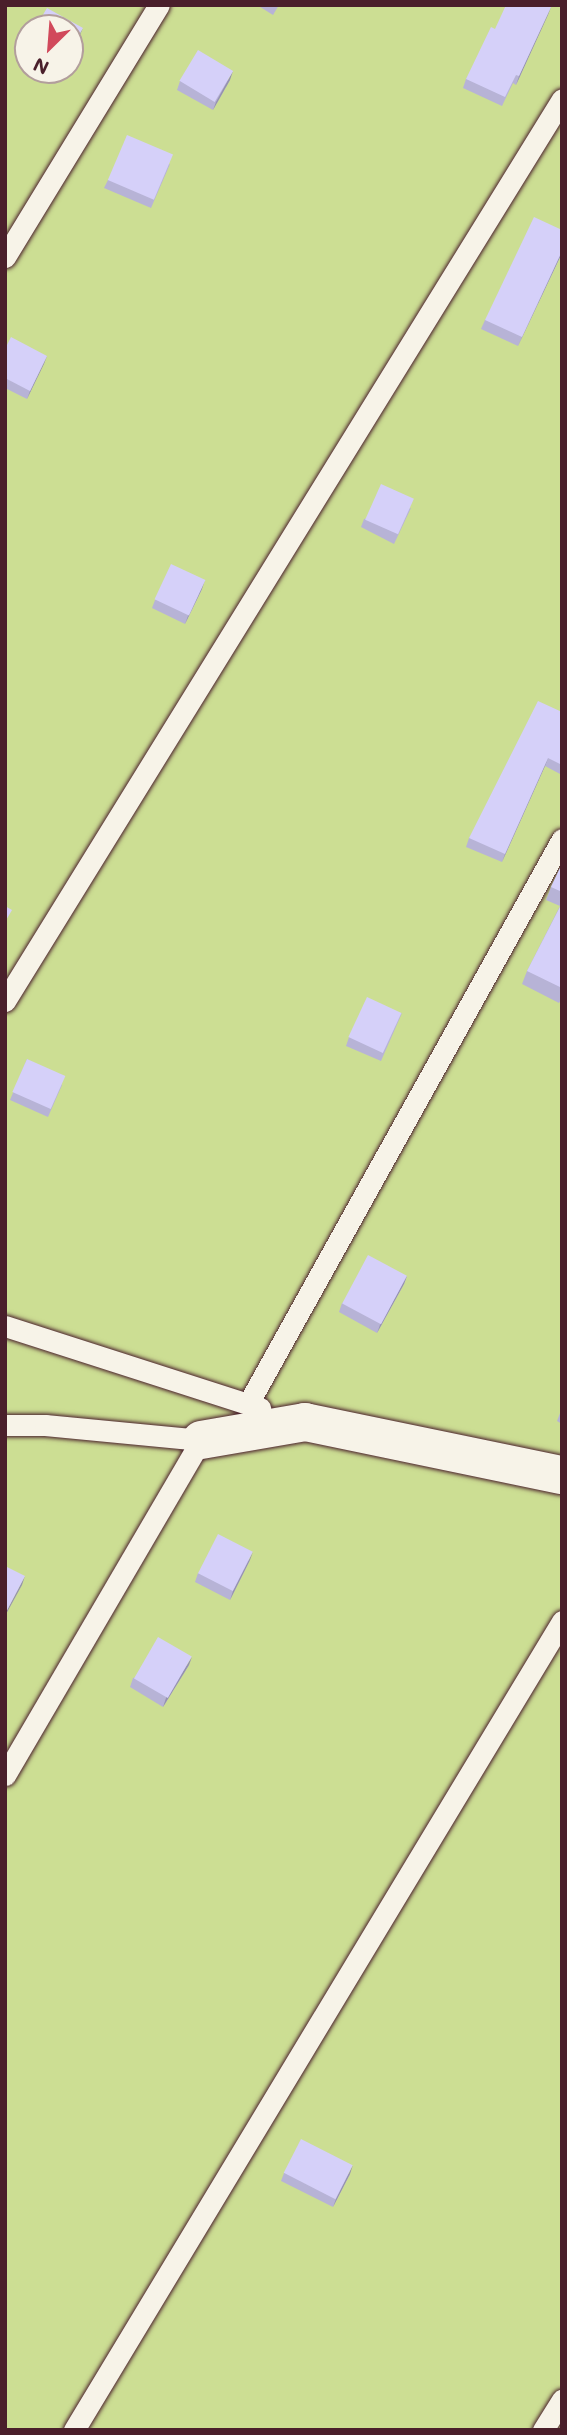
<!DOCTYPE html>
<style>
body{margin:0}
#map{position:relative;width:567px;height:2435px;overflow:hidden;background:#f7f3e8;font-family:Mali,sans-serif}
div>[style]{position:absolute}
.green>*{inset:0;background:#ccde93}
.roads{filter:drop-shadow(0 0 2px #4a1f2b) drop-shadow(0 0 2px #4a1f2b)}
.service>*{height:21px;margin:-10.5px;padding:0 10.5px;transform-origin:10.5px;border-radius:10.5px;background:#f7f3e8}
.minor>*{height:38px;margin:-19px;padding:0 19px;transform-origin:19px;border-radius:19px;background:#f7f3e8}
.wall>*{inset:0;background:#b7b3d6}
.shaded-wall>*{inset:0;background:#9592ae}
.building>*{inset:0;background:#d5d0f9;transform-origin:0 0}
span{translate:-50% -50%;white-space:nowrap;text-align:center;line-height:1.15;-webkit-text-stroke:5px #f7f3e8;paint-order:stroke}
.frame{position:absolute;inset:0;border:7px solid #4a1f2b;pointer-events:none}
.north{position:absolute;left:14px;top:14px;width:70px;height:70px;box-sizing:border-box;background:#f7f3e8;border:2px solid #b29e9c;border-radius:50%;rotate:205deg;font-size:19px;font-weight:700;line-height:28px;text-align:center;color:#4a1f2b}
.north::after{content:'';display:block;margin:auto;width:24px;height:32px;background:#d1495b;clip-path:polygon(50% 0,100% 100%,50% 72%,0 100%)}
</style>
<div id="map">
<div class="green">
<i style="clip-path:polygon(evenodd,5px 5px,562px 5px,562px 2430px,5px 2430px,5px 5px,28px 28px,70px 28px,70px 70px,28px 70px,28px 28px)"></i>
</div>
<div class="roads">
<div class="service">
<i style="left:5px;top:257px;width:295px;rotate:-58.6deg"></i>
<i style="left:5px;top:1001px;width:1060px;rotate:-58.3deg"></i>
<i style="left:5px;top:1326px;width:268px;rotate:17.8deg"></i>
<i style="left:248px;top:1404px;width:646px;rotate:-60.94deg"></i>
<i style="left:5px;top:1425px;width:40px"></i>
<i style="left:45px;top:1425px;width:157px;rotate:5.5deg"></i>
<i style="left:201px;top:1440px;width:388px;rotate:120.3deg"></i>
<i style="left:74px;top:2430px;width:945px;rotate:-58.9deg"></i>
<i style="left:543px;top:2430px;width:36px;rotate:-58deg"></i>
</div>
<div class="minor">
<i style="left:201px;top:1440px;width:106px;rotate:-9.8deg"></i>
<i style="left:305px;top:1422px;width:262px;rotate:11.7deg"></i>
</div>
</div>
<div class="wall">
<i style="clip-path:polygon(257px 5px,279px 5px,273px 15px)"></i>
<i style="clip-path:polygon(551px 7px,516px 85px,513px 83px,502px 106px,463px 88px,466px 79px,495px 29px)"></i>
<i style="clip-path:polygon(230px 80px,213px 110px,177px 90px,180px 81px)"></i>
<i style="clip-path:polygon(170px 164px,151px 208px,104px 188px,108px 180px)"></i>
<i style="clip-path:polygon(562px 230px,562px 253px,518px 346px,481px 329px,485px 320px)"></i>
<i style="clip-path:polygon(5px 349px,47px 356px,27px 399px,5px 388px)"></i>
<i style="clip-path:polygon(411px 508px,394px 544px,361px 527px,364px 519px)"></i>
<i style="clip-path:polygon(202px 589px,185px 624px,152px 608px,155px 600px)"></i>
<i style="clip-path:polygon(562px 712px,562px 775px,545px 766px,502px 862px,466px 847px,469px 838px)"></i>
<i style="clip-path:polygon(562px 864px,562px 998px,559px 1003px,522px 984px,527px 971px,560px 906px,546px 900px,551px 887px)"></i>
<i style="clip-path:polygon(402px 1013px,381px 1061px,346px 1046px,349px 1037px)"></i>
<i style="clip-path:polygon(27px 1059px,62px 1085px,48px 1117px,10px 1100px)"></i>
<i style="clip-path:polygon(407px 1276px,404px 1284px,377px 1333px,339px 1312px,342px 1303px)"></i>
<i style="clip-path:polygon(562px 1408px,562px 1424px,557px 1421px)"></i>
<i style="clip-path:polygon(250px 1560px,230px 1600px,195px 1582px,198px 1573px)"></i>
<i style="clip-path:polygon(189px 1665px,163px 1707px,130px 1687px,133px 1678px)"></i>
<i style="clip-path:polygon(284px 2173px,350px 2174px,333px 2207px,281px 2181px)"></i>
</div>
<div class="shaded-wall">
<i style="clip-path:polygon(551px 7px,548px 15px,516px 85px,519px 76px)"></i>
<i style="clip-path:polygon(83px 28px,79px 37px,70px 53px,70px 50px)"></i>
<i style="clip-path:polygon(233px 71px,230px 80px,213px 110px,216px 102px)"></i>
<i style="clip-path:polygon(562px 251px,562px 253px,518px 346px,522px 337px)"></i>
<i style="clip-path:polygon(47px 356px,44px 364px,27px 399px,30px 391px)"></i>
<i style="clip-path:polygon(205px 580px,202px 589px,185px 624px,188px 616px)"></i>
<i style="clip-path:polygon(548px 758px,545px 766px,502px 862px,505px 854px)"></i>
<i style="clip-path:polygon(407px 1276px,404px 1284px,377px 1333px,380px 1325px)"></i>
<i style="clip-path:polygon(253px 1552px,250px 1560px,230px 1600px,233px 1591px)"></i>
<i style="clip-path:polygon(25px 1576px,22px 1585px,5px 1616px,5px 1614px)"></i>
<i style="clip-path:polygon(192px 1657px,189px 1665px,163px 1707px,166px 1698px)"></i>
<i style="clip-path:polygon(353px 2165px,350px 2174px,333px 2207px,336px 2199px)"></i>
</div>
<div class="building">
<i style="clip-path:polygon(506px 5px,548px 5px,551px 7px,519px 76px,516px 75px,505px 97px,466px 79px,491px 27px,495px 29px)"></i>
<i style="clip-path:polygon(47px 8px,83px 28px,70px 50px,70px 28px,35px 28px)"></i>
<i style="left:198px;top:50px;width:41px;height:36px;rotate:31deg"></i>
<i style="left:127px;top:135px;width:50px;height:49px;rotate:23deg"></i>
<i style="clip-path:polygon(534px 217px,562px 230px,562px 251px,522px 337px,485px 320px)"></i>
<i style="clip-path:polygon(11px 337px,47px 356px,30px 391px,5px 378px,5px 349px)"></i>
<i style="left:381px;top:484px;width:36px;height:39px;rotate:24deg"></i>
<i style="left:171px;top:564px;width:38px;height:39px;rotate:25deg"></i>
<i style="clip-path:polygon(538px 701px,562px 712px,562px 765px,548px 758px,505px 854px,469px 838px)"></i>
<i style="clip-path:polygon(562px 864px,562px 892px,551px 887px)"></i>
<i style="clip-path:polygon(562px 903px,562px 988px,527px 971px)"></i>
<i style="clip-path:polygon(5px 906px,12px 910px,5px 922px)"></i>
<i style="left:367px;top:997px;width:38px;height:44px;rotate:25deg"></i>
<i style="left:27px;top:1059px;width:42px;height:36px;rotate:24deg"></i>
<i style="left:368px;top:1255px;width:44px;height:55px;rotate:28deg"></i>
<i style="left:218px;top:1534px;width:39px;height:44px;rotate:27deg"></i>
<i style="clip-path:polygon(5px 1566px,25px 1576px,5px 1614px)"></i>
<i style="left:158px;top:1637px;width:39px;height:48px;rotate:30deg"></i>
<i style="left:301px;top:2139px;width:58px;height:38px;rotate:27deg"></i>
</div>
<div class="frame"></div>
<div class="north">N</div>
</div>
